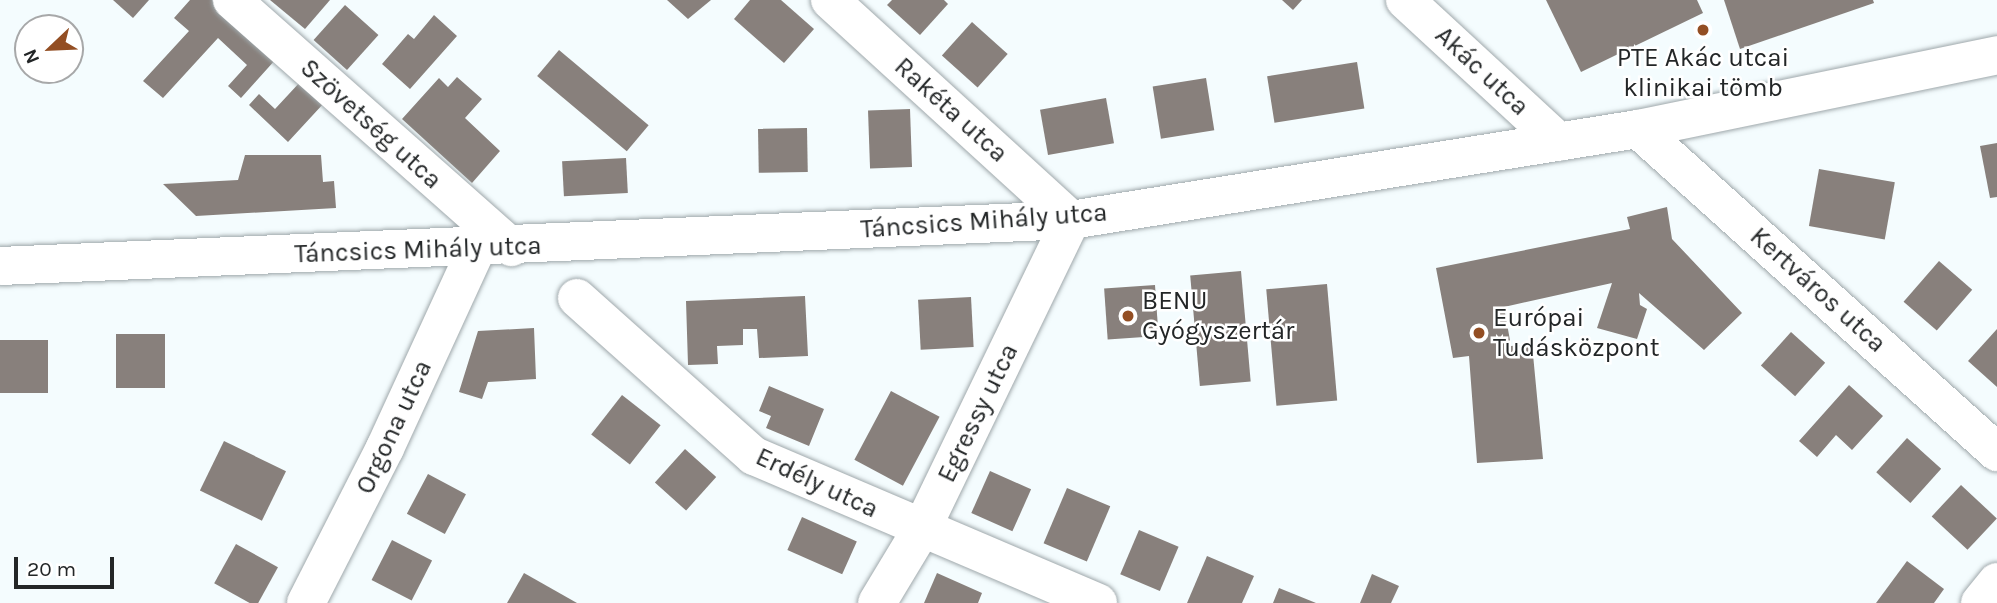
<!DOCTYPE html>
<meta charset="utf-8">
<style>
body{margin:0}
#map{position:relative;width:1997px;height:603px;overflow:hidden;background:#f4fcfe;font-family:Karla,sans-serif}
div>[style]{position:absolute}
.building>*{inset:0;background:#88807c;transform-origin:0 0}
.roads{filter:drop-shadow(0 0 2px #9fa8ab) drop-shadow(0 0 2px #9fa8ab)}
.minor>*{height:38px;margin:-19px;padding:0 19px;transform-origin:19px;border-radius:19px;background:#fff}
.dots>*{width:19px;height:19px;translate:-50% -50%;box-sizing:border-box;border:4px solid #fff;border-radius:50%}
span{translate:-50% -50%;white-space:nowrap;text-align:center;line-height:1.15;-webkit-text-stroke:5px #fff;paint-order:stroke}
.poi-label{font-size:26px;color:#232627}
.left{translate:0 -50%;text-align:left}
.street-label{font-size:26px;color:#232627}
.north{position:absolute;left:14px;top:14px;width:70px;height:70px;box-sizing:border-box;background:#fff;border:2px solid #a7a8a9;border-radius:50%;rotate:247deg;font-size:19px;font-weight:700;line-height:28px;text-align:center;color:#232627}
.north::after{content:'';display:block;margin:auto;width:24px;height:32px;background:#934e23;clip-path:polygon(50% 0,100% 100%,50% 72%,0 100%)}
.scale{position:absolute;left:14px;top:557px;width:100px;height:32px;box-sizing:border-box;border:4px solid #232627;border-top:0;padding-left:9px;font-size:21px;line-height:24px;white-space:nowrap;color:#232627;-webkit-text-stroke:5px #fff;paint-order:stroke}
</style>
<div id="map">
<div class="building">
<i style="clip-path:polygon(113px 0,149px 0,133px 18px)"></i>
<i style="clip-path:polygon(190px 0,212px 0,276px 59px,241px 98px,228px 86px,247px 65px,218px 38px,163px 98px,143px 81px,189px 31px,174px 18px)"></i>
<i style="clip-path:polygon(270px 0,330px 0,305px 29px)"></i>
<i style="clip-path:polygon(667px 0,711px 0,688px 19px)"></i>
<i style="clip-path:polygon(750px 0,781px 0,814px 29px,784px 63px,734px 19px)"></i>
<i style="clip-path:polygon(892px 0,944px 0,948px 4px,920px 35px,887px 5px)"></i>
<i style="clip-path:polygon(1282px 0,1302px 0,1293px 10px)"></i>
<i style="clip-path:polygon(1546px 0,1697px 0,1703px 13px,1581px 72px)"></i>
<i style="clip-path:polygon(1724px 0,1873px 0,1874px 3px,1740px 49px)"></i>
<i style="left:345px;top:5px;width:45px;height:47px;rotate:42deg"></i>
<i style="clip-path:polygon(434px 15px,457px 36px,410px 89px,382px 64px,408px 34px,414px 39px)"></i>
<i style="left:972px;top:22px;width:48px;height:45px;rotate:42deg"></i>
<i style="left:559px;top:50px;width:117px;height:34px;rotate:40deg"></i>
<i style="left:1357px;top:62px;width:47px;height:91px;rotate:81deg"></i>
<i style="clip-path:polygon(457px 77px,482px 99px,465px 118px,500px 151px,472px 183px,402px 119px,439px 78px,448px 87px)"></i>
<i style="left:1206px;top:78px;width:53px;height:54px;rotate:81deg"></i>
<i style="clip-path:polygon(301px 81px,324px 103px,288px 142px,249px 105px,259px 94px,275px 109px)"></i>
<i style="left:1106px;top:98px;width:46px;height:67px;rotate:80deg"></i>
<i style="left:910px;top:109px;width:58px;height:42px;rotate:88deg"></i>
<i style="left:807px;top:128px;width:44px;height:49px;rotate:89deg"></i>
<i style="clip-path:polygon(1997px 143px,1997px 197px,1990px 198px,1980px 146px)"></i>
<i style="clip-path:polygon(245px 155px,321px 155px,323px 182px,334px 181px,336px 208px,196px 216px,163px 184px,238px 180px)"></i>
<i style="left:626px;top:158px;width:35px;height:64px;rotate:87deg"></i>
<i style="left:1819px;top:169px;width:77px;height:58px;rotate:10deg"></i>
<i style="clip-path:polygon(1667px 207px,1672px 239px,1742px 313px,1704px 350px,1639px 293px,1640px 305px,1647px 309px,1637px 339px,1597px 328px,1612px 283px,1504px 307px,1511px 346px,1532px 344px,1543px 459px,1477px 463px,1469px 356px,1453px 358px,1436px 268px,1630px 229px,1627px 217px)"></i>
<i style="left:1939px;top:261px;width:44px;height:54px;rotate:41deg"></i>
<i style="left:1241px;top:271px;width:111px;height:51px;rotate:85deg"></i>
<i style="left:1327px;top:284px;width:117px;height:61px;rotate:85deg"></i>
<i style="left:1155px;top:285px;width:51px;height:51px;rotate:86deg"></i>
<i style="clip-path:polygon(805px 296px,808px 356px,759px 358px,757px 329px,743px 329px,743px 345px,717px 346px,718px 364px,688px 365px,686px 301px)"></i>
<i style="left:971px;top:297px;width:50px;height:53px;rotate:87deg"></i>
<i style="clip-path:polygon(534px 328px,536px 379px,488px 382px,482px 399px,459px 392px,478px 331px)"></i>
<i style="clip-path:polygon(1997px 329px,1997px 387px,1968px 361px)"></i>
<i style="left:1791px;top:332px;width:46px;height:45px;rotate:42deg"></i>
<i style="left:116px;top:334px;width:49px;height:54px"></i>
<i style="left:0;top:340px;width:48px;height:53px"></i>
<i style="clip-path:polygon(1849px 385px,1883px 416px,1852px 450px,1836px 435px,1817px 457px,1799px 441px)"></i>
<i style="clip-path:polygon(769px 386px,824px 409px,809px 446px,766px 428px,771px 416px,759px 411px)"></i>
<i style="left:891px;top:391px;width:55px;height:78px;rotate:28deg"></i>
<i style="left:622px;top:395px;width:49px;height:50px;rotate:38deg"></i>
<i style="left:1907px;top:438px;width:46px;height:46px;rotate:42deg"></i>
<i style="left:224px;top:441px;width:69px;height:55px;rotate:26deg"></i>
<i style="left:685px;top:449px;width:42px;height:45px;rotate:42deg"></i>
<i style="left:990px;top:471px;width:45px;height:46px;rotate:24deg"></i>
<i style="left:428px;top:474px;width:43px;height:45px;rotate:28deg"></i>
<i style="left:1961px;top:485px;width:49px;height:43px;rotate:43deg"></i>
<i style="left:1067px;top:488px;width:47px;height:60px;rotate:23deg"></i>
<i style="left:802px;top:517px;width:60px;height:36px;rotate:24deg"></i>
<i style="left:1139px;top:530px;width:43px;height:48px;rotate:23deg"></i>
<i style="left:392px;top:540px;width:45px;height:45px;rotate:27deg"></i>
<i style="left:236px;top:544px;width:48px;height:45px;rotate:29deg"></i>
<i style="clip-path:polygon(1207px 556px,1254px 576px,1242px 603px,1187px 603px)"></i>
<i style="clip-path:polygon(1907px 561px,1944px 589px,1934px 603px,1876px 603px)"></i>
<i style="clip-path:polygon(524px 573px,577px 603px,507px 603px)"></i>
<i style="clip-path:polygon(937px 573px,982px 593px,978px 603px,924px 603px)"></i>
<i style="clip-path:polygon(1372px 574px,1399px 586px,1391px 603px,1360px 603px)"></i>
<i style="clip-path:polygon(1279px 588px,1316px 603px,1273px 603px)"></i>
</div>
<div class="roads">
<div class="minor">
<i style="left:232px;top:0;width:373px;rotate:41.5deg"></i>
<i style="left:830px;top:0;width:326px;rotate:42.4deg"></i>
<i style="left:1071px;top:220px;width:344px;rotate:115.8deg"></i>
<i style="left:921px;top:530px;width:85px;rotate:121.1deg"></i>
<i style="left:1405px;top:0;width:209px;rotate:42.7deg"></i>
<i style="left:1638px;top:129px;width:483px;rotate:42deg"></i>
<i style="left:0;top:266px;width:1072px;rotate:-2.46deg"></i>
<i style="left:1071px;top:220px;width:574px;rotate:-9.12deg"></i>
<i style="left:1638px;top:129px;width:367px;rotate:-11.6deg"></i>
<i style="left:577px;top:298px;width:237px;rotate:41.8deg"></i>
<i style="left:754px;top:456px;width:374px;rotate:23.1deg"></i>
<i style="left:306px;top:603px;width:174px;rotate:-63deg"></i>
<i style="left:385px;top:448px;width:220px;rotate:-65.3deg"></i>
<i style="left:1980px;top:603px;width:27px;rotate:-51deg"></i>
</div>
</div>
<div class="dots">
<i style="left:1703px;top:30px;background:#934e23"></i>
<i style="left:1128px;top:316px;background:#934e23"></i>
<i style="left:1479px;top:333px;background:#934e23"></i>
</div>
<div class="poi-label">
<span style="left:1703px;top:73px">PTE Akác utcai<br>klinikai tömb</span>
<span class="left" style="left:1142px;top:316px">BENU<br>Gyógyszertár</span>
<span class="left" style="left:1493px;top:333px">Európai<br>Tudásközpont</span>
</div>
<div class="street-label">
<span style="left:1482px;top:71px;rotate:43deg">Akác utca</span>
<span style="left:951px;top:110px;rotate:42deg">Rakéta utca</span>
<span style="left:371px;top:124px;rotate:42deg">Szövetség utca</span>
<span style="left:984px;top:221px;rotate:-4deg">Táncsics Mihály utca</span>
<span style="left:418px;top:250px;rotate:-2deg">Táncsics Mihály utca</span>
<span style="left:1818px;top:290px;rotate:42deg">Kertváros utca</span>
<span style="left:978px;top:413px;rotate:-64deg">Egressy utca</span>
<span style="left:394px;top:427px;rotate:-65deg">Orgona utca</span>
<span style="left:817px;top:483px;rotate:25deg">Erdély utca</span>
</div>
<div class="north">N</div>
<div class="scale">20 m</div>
</div>
